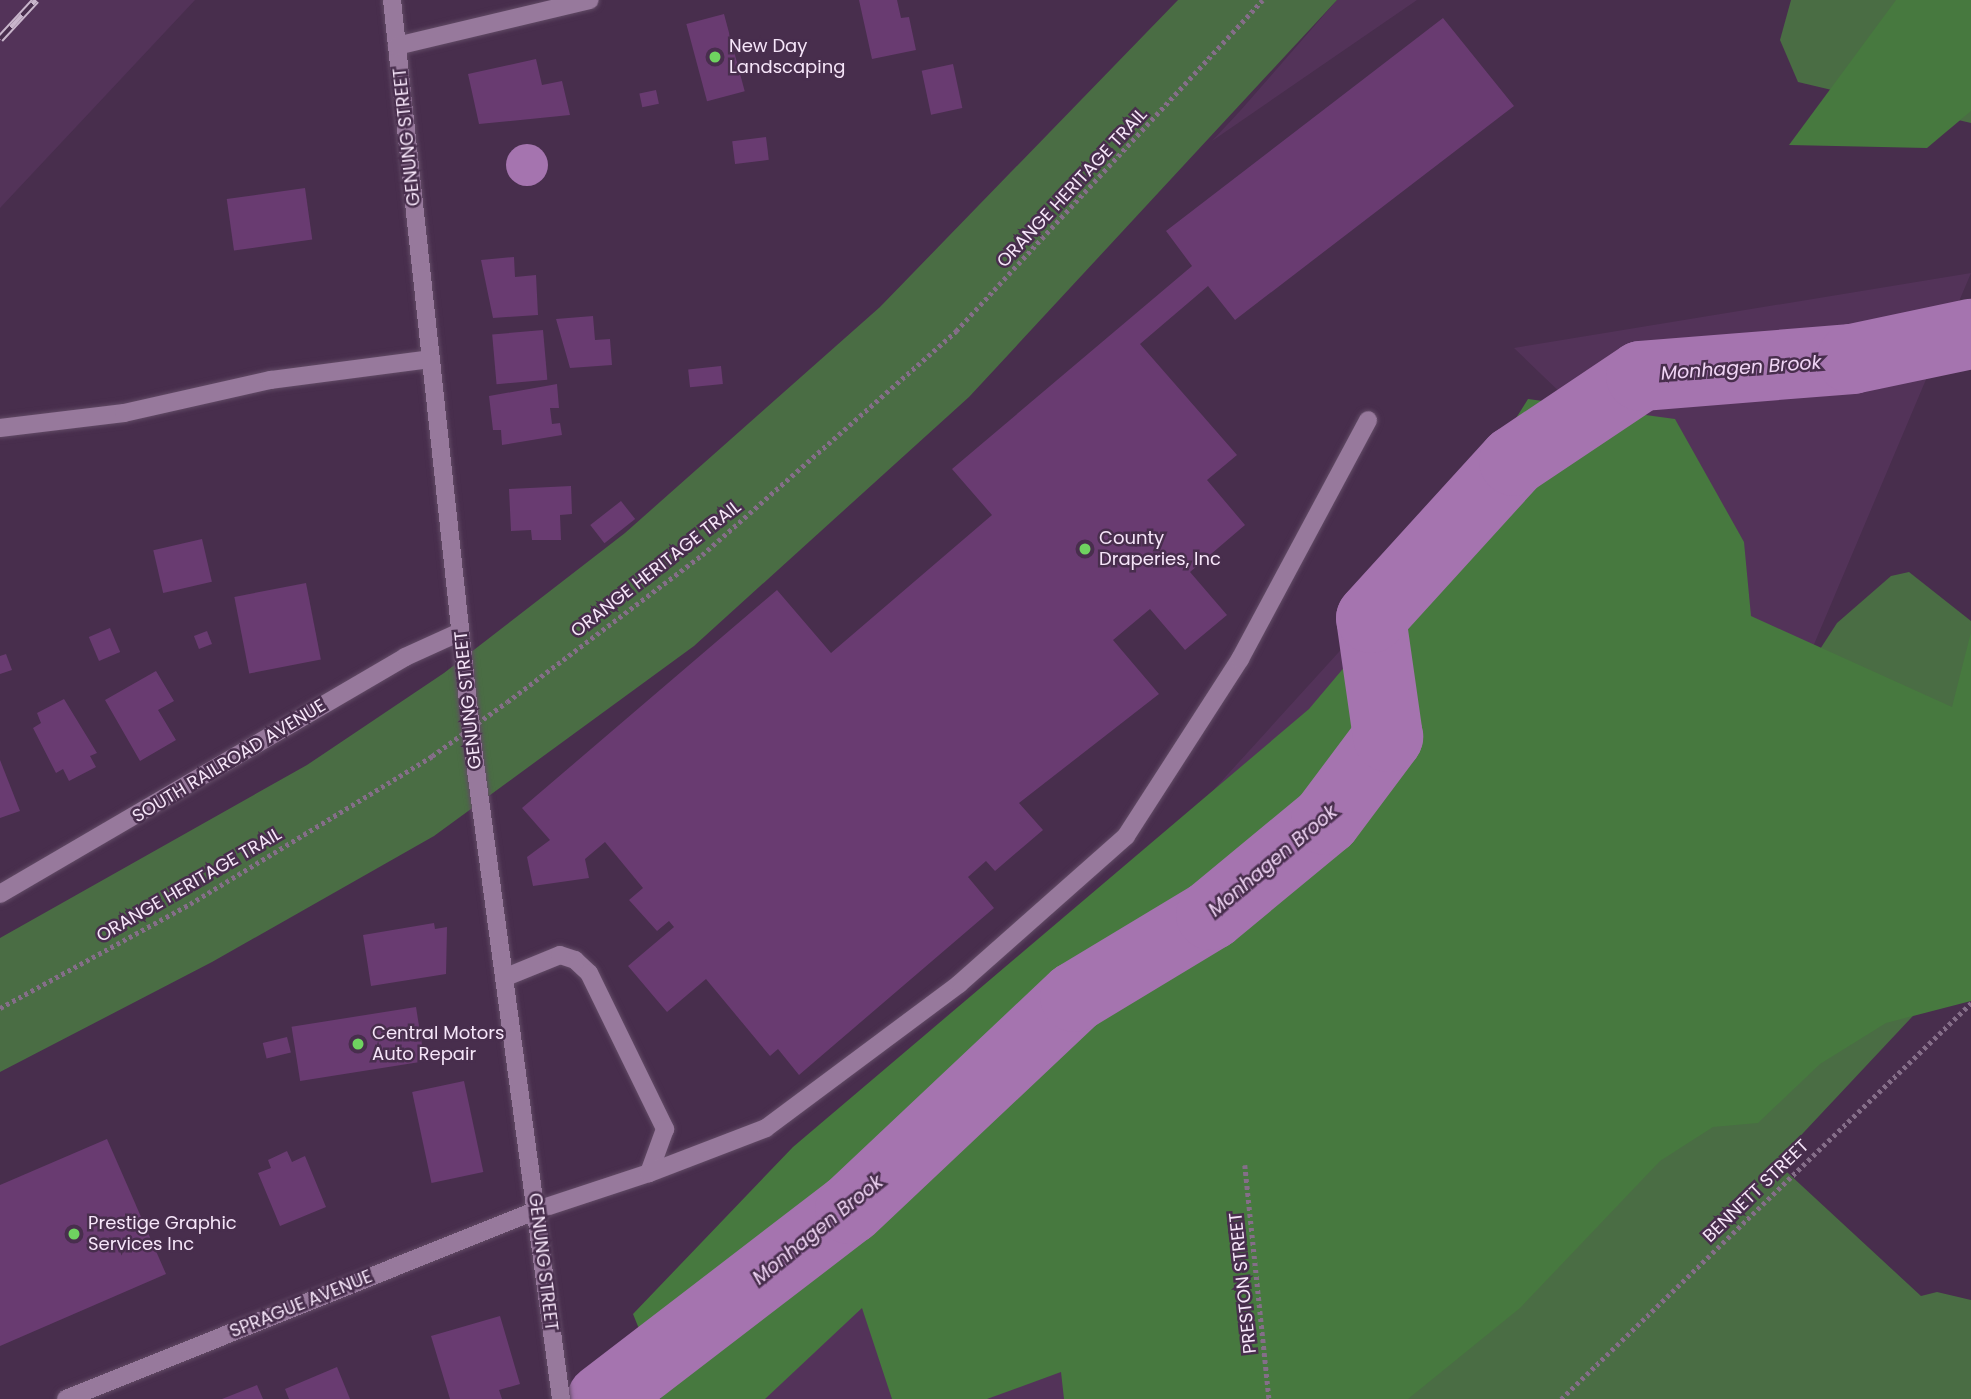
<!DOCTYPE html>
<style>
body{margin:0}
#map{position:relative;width:1971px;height:1399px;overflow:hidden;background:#482e4d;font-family:Poppins,sans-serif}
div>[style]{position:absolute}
.built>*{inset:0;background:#533359}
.green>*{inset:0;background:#4a6d44}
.forest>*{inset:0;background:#47793f}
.water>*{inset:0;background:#a574af}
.round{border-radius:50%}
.river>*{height:70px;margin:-35px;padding:0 35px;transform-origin:35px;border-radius:35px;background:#a574af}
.building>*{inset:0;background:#693b71;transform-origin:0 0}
.path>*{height:4.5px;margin-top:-2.25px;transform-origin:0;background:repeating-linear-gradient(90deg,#856e89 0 3.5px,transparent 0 7px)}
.roads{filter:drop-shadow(0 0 2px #624b66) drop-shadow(0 0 2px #624b66)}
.service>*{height:18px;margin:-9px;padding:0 9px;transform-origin:9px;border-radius:9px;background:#97799c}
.minor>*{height:18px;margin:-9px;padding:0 9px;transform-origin:9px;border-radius:9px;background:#97799c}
.rail>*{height:8px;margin-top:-4px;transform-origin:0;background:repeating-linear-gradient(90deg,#482e4d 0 16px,#c8b5cb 0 32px);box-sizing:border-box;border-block:2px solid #c8b5cb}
.path-bridge>*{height:4.5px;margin-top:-2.25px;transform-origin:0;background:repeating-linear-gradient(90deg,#856e89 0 3.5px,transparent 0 7px)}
.dots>*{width:19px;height:19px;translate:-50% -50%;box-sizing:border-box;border:4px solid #482e4d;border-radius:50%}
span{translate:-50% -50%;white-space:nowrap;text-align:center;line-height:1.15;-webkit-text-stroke:5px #482e4d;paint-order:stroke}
.poi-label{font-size:18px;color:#f6e5f9}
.left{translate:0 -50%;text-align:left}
.street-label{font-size:18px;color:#f6e5f9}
.water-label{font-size:19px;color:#f0d5f5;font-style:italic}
</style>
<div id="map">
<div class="built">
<i style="clip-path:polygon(0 0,195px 0,0 208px)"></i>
<i style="clip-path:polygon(1337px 0,1417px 0,1212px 141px,1240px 111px)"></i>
<i style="clip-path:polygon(1971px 273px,1684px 952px,1242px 1399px,660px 1399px,1568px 400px,1514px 348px)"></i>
</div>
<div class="green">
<i style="clip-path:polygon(1178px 0,1337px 0,969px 397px,694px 646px,434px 836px,212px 962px,0 1072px,0 938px,307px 765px,444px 673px,625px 533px,880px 307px)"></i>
<i style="clip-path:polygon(1791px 0,1971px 0,1971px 123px,1798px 82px,1780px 40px)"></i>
<i style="clip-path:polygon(1909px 572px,1971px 621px,1971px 841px,1791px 694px,1837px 623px,1891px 576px)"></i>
<i style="clip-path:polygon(1684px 953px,1971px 954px,1776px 1162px,1921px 1296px,1937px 1292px,1971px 1300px,1971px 1399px,1330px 1399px)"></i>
</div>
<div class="forest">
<i style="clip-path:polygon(1896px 0,1971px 0,1971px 111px,1927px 148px,1789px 145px)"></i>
<i style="clip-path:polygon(1528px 399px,1675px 419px,1744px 542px,1751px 616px,1952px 707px,1971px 632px,1971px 1001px,1886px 1023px,1820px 1064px,1758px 1123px,1713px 1127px,1660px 1161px,1520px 1308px,1408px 1399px,1064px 1399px,1061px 1372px,987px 1399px,892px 1399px,862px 1308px,765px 1399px,660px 1399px,707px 1347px,652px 1361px,633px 1314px,793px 1147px,1309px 709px,1406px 594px)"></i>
</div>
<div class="water">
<i class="round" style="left:506px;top:144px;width:42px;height:42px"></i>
</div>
<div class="river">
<i style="left:602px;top:1399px;width:312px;rotate:-37.5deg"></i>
<i style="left:850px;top:1209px;width:309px;rotate:-43.3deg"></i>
<i style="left:1075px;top:997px;width:159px;rotate:-31.1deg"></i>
<i style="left:1211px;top:915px;width:149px;rotate:-39.6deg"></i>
<i style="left:1326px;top:820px;width:104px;rotate:-53.2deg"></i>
<i style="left:1388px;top:737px;width:120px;rotate:-98.1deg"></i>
<i style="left:1371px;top:618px;width:212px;rotate:-47.7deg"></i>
<i style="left:1514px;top:461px;width:153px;rotate:-33.8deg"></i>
<i style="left:1641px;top:376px;width:212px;rotate:-4.6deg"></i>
<i style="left:1852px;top:359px;width:122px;rotate:-11.9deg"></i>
</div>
<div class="building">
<i style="clip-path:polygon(859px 0,897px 0,901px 18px,909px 17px,916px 50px,872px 59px)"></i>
<i style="left:724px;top:14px;width:80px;height:39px;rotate:75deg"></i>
<i style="clip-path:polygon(1443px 18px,1514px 106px,1235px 320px,1208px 286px,1140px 344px,1237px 455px,1207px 480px,1245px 525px,1190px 572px,1227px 615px,1185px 650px,1150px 609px,1113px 640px,1159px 694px,1019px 803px,1043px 830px,995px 871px,986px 861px,968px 877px,994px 908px,799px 1075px,778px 1049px,770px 1056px,706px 979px,667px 1012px,628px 966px,674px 927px,669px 921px,657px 931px,629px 900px,643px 888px,605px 842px,585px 859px,589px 878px,533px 886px,527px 857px,550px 840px,522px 808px,777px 590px,831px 653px,992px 515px,952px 469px,1192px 266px,1166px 231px)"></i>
<i style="clip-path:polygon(536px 59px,542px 85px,562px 81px,570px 115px,479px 124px,468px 74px)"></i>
<i style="left:953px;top:64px;width:45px;height:32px;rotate:78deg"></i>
<i style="left:656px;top:90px;width:14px;height:17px;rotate:78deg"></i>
<i style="left:766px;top:137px;width:23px;height:34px;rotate:83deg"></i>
<i style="left:305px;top:188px;width:52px;height:79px;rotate:82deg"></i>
<i style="clip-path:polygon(514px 257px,515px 277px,536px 275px,538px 315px,493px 318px,481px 260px)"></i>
<i style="clip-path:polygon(593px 316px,595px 340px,610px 339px,612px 365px,570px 368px,556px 319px)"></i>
<i style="left:543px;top:330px;width:50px;height:51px;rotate:85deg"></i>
<i style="left:721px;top:366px;width:18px;height:33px;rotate:84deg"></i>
<i style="clip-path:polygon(557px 384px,559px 408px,550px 408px,552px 424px,560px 423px,562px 435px,502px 445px,501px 430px,493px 430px,489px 396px)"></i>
<i style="clip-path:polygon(571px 486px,572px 514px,560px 515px,561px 540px,532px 540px,531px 530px,511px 531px,509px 489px)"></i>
<i style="left:621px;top:501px;width:23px;height:39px;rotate:52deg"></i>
<i style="left:202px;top:539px;width:44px;height:50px;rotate:77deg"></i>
<i style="left:306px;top:583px;width:78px;height:73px;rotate:79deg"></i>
<i style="left:110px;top:628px;width:26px;height:23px;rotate:67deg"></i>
<i style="left:207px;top:631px;width:14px;height:14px;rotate:69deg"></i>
<i style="clip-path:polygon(6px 654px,12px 670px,0 674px,0 656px)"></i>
<i style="clip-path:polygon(156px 671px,174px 701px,158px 710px,176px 740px,140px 761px,105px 700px)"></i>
<i style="clip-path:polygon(64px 699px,97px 753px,90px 756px,96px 767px,69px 781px,63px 769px,56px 773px,33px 728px,41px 723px,37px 713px)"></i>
<i style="clip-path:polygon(0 760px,20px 811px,0 818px)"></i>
<i style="clip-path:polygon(434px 923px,435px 929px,447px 927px,446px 974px,371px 986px,363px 935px)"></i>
<i style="left:416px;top:1007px;width:55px;height:126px;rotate:81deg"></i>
<i style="left:287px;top:1037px;width:16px;height:25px;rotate:76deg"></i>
<i style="left:464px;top:1081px;width:93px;height:53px;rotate:78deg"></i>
<i style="clip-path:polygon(107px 1139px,166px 1274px,0 1346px,0 1185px)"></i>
<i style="clip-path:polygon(287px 1151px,292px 1162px,305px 1156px,326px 1207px,280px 1226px,258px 1173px,271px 1168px,268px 1160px)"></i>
<i style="clip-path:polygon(500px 1316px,520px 1384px,499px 1390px,502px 1399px,450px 1399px,431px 1336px)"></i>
<i style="clip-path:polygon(337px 1367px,350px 1399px,289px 1399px,285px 1389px)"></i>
<i style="clip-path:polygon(257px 1385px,263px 1399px,222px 1399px)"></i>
</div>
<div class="path">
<i style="left:507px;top:702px;width:244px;rotate:-37deg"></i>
<i style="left:702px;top:555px;width:339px;rotate:-41.4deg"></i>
<i style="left:956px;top:331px;width:451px;rotate:-47.2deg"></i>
<i style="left:0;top:1008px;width:217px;rotate:-28.7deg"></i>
<i style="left:190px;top:904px;width:284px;rotate:-31.4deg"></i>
<i style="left:1245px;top:1165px;width:235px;rotate:84.1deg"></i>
<i style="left:1561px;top:1399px;width:570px;rotate:-44deg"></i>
</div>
<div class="roads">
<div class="service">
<i style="left:0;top:428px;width:125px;rotate:-6.9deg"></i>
<i style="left:124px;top:413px;width:151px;rotate:-12.7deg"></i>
<i style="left:271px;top:380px;width:161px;rotate:-7.5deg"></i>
<i style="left:506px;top:977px;width:58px;rotate:-22.2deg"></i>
<i style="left:560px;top:955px;width:16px;rotate:18deg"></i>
<i style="left:575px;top:960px;width:19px;rotate:43deg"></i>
<i style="left:589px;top:973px;width:174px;rotate:64deg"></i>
<i style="left:665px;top:1129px;width:47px;rotate:110deg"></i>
<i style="left:649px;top:1173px;width:118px;rotate:161.7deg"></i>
<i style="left:649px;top:1173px;width:125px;rotate:-21deg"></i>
<i style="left:766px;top:1128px;width:241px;rotate:-36.7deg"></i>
<i style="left:959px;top:984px;width:223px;rotate:-41.5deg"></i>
<i style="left:1126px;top:836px;width:211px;rotate:-57.2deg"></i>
<i style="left:1240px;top:659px;width:271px;rotate:-61.8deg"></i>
</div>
<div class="minor">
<i style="left:392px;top:0;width:752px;rotate:83.82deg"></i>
<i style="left:473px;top:748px;width:657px;rotate:82.3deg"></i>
<i style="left:397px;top:46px;width:198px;rotate:-13.4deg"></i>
<i style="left:0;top:894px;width:469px;rotate:-30.3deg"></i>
<i style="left:405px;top:657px;width:60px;rotate:-24.4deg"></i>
<i style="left:66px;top:1399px;width:508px;rotate:-21.86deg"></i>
</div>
</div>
<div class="rail">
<i style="left:0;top:39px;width:53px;rotate:-47.3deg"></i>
</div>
<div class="path-bridge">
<i style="left:432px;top:756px;width:92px;rotate:-35.8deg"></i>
</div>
<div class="dots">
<i style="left:715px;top:57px;background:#6fd360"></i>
<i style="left:1085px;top:549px;background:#6fd360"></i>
<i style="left:358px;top:1044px;background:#6fd360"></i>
<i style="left:74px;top:1234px;background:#6fd360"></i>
</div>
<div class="poi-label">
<span class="left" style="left:729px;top:57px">New Day<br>Landscaping</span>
<span class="left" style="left:1099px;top:549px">County<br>Draperies, Inc</span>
<span class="left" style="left:372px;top:1044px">Central Motors<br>Auto Repair</span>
<span class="left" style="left:88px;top:1234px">Prestige Graphic<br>Services Inc</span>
</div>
<div class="street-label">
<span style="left:407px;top:137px;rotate:-96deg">GENUNG STREET</span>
<span style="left:1072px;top:188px;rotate:-47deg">ORANGE HERITAGE TRAIL</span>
<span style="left:656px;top:569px;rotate:-38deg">ORANGE HERITAGE TRAIL</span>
<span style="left:468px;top:700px;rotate:-96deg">GENUNG STREET</span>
<span style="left:229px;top:761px;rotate:-31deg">SOUTH RAILROAD AVENUE</span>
<span style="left:189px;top:885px;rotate:-30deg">ORANGE HERITAGE TRAIL</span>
<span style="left:1756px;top:1191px;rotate:-44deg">BENNETT STREET</span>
<span style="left:543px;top:1262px;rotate:83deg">GENUNG STREET</span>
<span style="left:1243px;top:1283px;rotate:-96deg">PRESTON STREET</span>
<span style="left:301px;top:1304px;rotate:-22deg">SPRAGUE AVENUE</span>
</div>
<div class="water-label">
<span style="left:1741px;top:368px;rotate:-4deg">Monhagen Brook</span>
<span style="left:1273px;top:861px;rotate:-40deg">Monhagen Brook</span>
<span style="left:818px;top:1230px;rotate:-39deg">Monhagen Brook</span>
</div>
</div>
